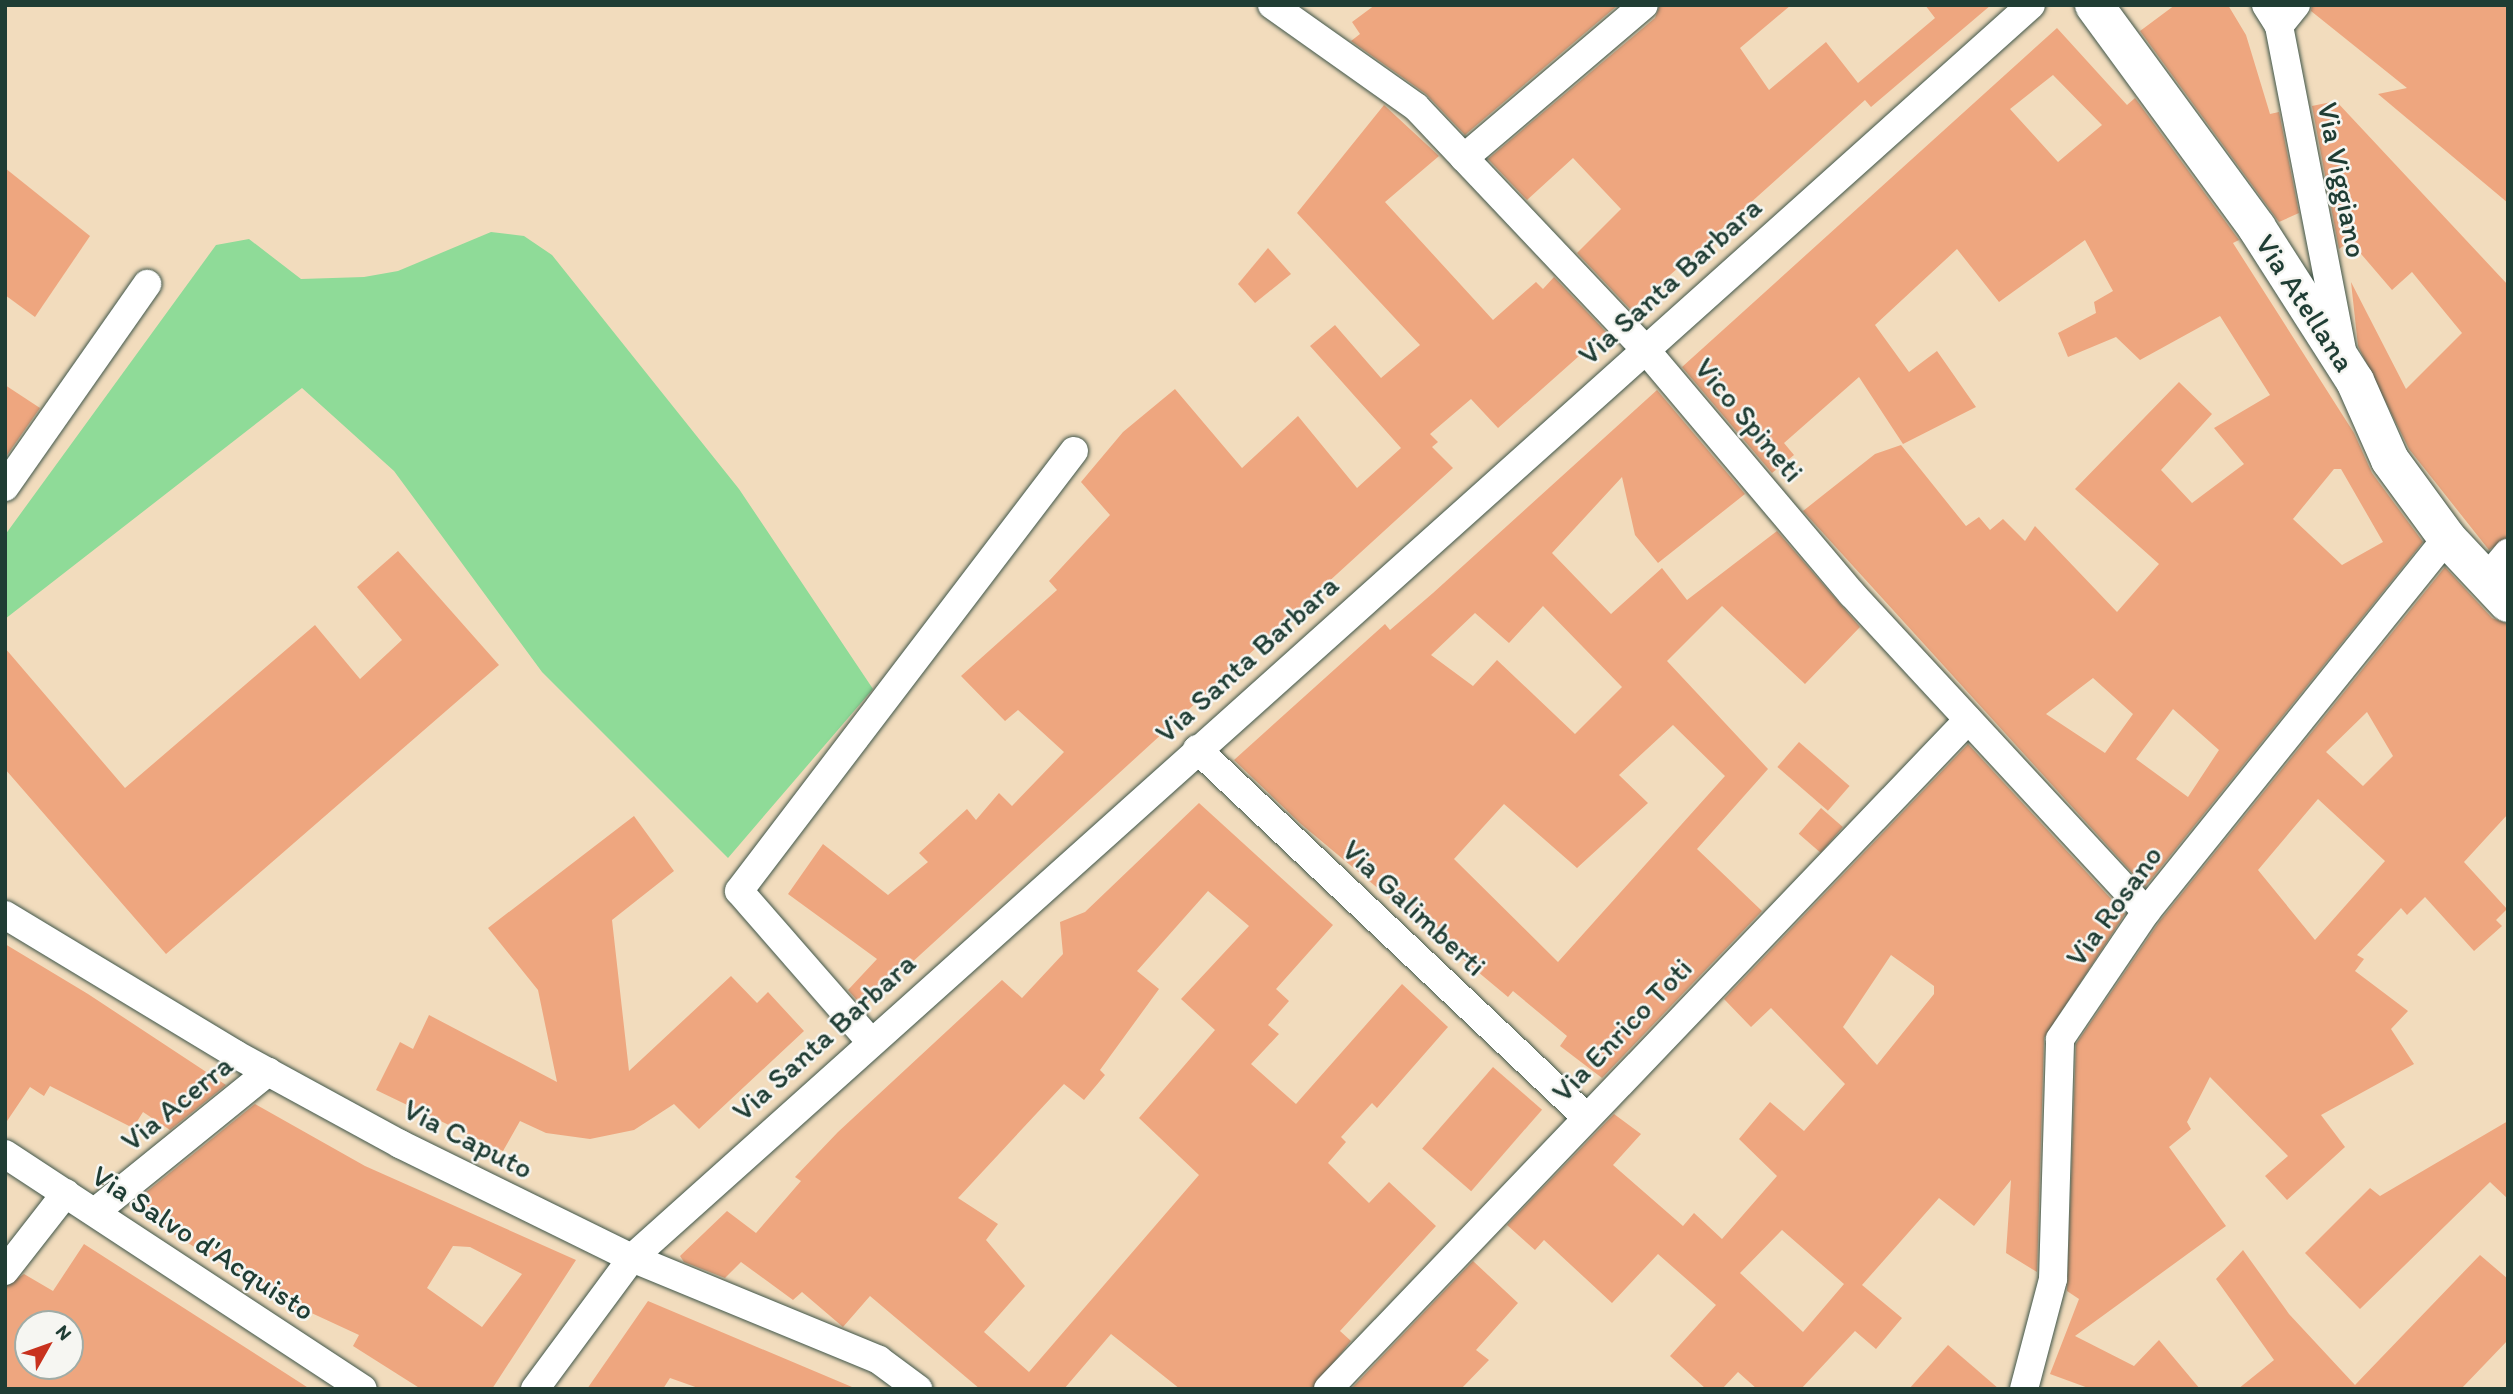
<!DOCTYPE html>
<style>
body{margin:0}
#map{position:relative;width:2513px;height:1394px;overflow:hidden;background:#f2dcbd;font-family:Itim,sans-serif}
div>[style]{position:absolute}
.green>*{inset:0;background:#8fdb98}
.building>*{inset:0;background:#eea67f;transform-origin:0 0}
.roads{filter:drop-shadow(0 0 2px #3f5549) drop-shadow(0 0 2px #3f5549)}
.minor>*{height:28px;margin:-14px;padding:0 14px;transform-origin:14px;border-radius:14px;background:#fff}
.secondary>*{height:38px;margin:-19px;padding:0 19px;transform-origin:19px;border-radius:19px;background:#fff}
span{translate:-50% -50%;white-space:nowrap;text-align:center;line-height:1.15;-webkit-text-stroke:5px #f6f6f2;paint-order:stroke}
.street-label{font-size:30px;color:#1f3d34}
.frame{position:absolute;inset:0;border:7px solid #1f3d34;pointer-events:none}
.north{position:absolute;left:14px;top:1310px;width:70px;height:70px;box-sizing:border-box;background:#f6f6f2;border:2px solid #a0aca6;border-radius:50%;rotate:50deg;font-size:19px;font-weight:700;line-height:28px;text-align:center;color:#1f3d34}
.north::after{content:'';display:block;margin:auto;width:24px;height:32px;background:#c8321e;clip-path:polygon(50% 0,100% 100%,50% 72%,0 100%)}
</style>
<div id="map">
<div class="green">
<i style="clip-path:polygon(491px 232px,524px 236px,552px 255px,739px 489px,873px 689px,728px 858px,542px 672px,394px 471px,302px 388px,5px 619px,5px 535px,216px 245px,249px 239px,301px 279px,364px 277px,398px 271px)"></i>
</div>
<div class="building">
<i style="clip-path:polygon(1375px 5px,1618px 5px,1465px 135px,1426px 94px,1351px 41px,1360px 34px,1352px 22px)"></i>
<i style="clip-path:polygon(1660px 5px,1791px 5px,1740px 48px,1769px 90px,1826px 42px,1858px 83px,1935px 18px,1925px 5px,1991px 5px,1871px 107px,1865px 100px,1631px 310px,1577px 253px,1621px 209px,1573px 158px,1527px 200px,1488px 159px,1655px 18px)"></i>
<i style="clip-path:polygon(2175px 5px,2228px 5px,2246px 35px,2270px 114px,2279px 112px,2299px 213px,2279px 222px,2140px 31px)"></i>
<i style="clip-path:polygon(2312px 5px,2508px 5px,2508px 203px,2378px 94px,2407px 88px,2311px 11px)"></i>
<i style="clip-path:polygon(evenodd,2057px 28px,2127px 105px,2135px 98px,2239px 240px,2233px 243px,2354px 433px,2372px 473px,2423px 542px,2145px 887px,1803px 511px,1875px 454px,1901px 445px,1966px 526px,1979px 517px,1990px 530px,2003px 519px,2025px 541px,2035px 526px,2117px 612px,2159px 564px,2075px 489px,2179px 382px,2212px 414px,2161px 470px,2192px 503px,2244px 464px,2214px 428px,2270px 395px,2220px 316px,2140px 360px,2116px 337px,2068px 357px,2058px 333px,2096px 313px,2094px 302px,2113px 291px,2085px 240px,1999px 302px,1957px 249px,1875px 325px,1909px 372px,1937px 351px,1976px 407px,1903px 444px,1859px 377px,1784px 443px,1794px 455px,1772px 473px,1682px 367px,2057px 28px,2053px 75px,2102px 125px,2058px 162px,2010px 109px,2053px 75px,2057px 28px,2334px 469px,2341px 469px,2383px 542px,2342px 565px,2293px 519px,2334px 469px,2057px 28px,2093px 678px,2133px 714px,2105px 753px,2046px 714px,2093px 678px,2057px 28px,2173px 709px,2219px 750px,2188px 797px,2136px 759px,2173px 709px)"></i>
<i style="clip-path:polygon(2336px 101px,2508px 285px,2508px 537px,2489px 550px,2409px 449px,2358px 346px,2351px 282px,2406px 389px,2462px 333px,2412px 272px,2392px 290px,2350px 241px,2339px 249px,2312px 106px)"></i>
<i style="clip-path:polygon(1384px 105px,1439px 156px,1385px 202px,1493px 320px,1536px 282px,1543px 289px,1554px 277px,1606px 332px,1498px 428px,1471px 399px,1430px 434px,1438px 442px,1432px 447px,1453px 468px,863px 1007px,848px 990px,877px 959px,788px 894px,823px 844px,888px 895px,928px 862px,919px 853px,967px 809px,976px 820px,999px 793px,1012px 806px,1064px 752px,1018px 710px,1005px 721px,961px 676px,1057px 590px,1049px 581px,1110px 515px,1081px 482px,1123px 432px,1175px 389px,1242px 468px,1298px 416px,1357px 488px,1401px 448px,1310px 346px,1335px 325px,1381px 378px,1420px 345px,1297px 213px)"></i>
<i style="clip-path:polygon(5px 168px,90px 236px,35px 317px,5px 295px)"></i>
<i style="clip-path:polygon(1268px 248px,1291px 274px,1255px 303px,1238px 284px)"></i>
<i style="clip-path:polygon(5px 385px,40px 408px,5px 458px)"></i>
<i style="clip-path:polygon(evenodd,1657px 390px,1745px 494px,1658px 563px,1635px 535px,1622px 477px,1552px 553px,1611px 614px,1662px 568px,1687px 600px,1777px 531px,1860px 627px,1805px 684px,1722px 606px,1667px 661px,1768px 769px,1697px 849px,1762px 911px,1602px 1078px,1560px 1046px,1567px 1036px,1513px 991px,1508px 997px,1301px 824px,1234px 760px,1385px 624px,1390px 630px,1433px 593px,1657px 390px,1543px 606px,1622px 687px,1575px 734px,1497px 660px,1473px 686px,1431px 655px,1475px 613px,1509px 643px,1543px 606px,1657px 390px,1673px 725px,1725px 776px,1558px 962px,1454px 859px,1504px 804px,1577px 868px,1648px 803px,1619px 775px,1673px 725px)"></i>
<i style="clip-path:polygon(398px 551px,499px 665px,166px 954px,5px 769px,5px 648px,125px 788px,315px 625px,360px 679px,402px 640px,357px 587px)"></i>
<i style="clip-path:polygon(evenodd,2445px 567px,2492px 618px,2508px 624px,2508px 814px,2464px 862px,2507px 909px,2496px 920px,2502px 926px,2474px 951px,2425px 897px,2407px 915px,2401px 908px,2357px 955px,2364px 959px,2355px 971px,2408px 1011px,2391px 1029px,2414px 1064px,2321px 1115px,2345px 1147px,2287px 1200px,2265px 1176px,2288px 1156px,2210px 1077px,2187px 1122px,2191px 1129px,2169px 1147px,2226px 1226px,2075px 1336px,2134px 1366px,2159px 1340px,2200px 1389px,2091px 1389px,2050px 1374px,2079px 1299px,2067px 1291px,2076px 1044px,2159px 922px,2445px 567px,2367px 712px,2393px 756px,2363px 786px,2326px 752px,2367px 712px,2445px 567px,2318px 799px,2385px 861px,2315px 940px,2258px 870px,2318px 799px)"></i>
<i style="left:1799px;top:742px;width:67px;height:33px;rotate:41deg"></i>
<i style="clip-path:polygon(evenodd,1968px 744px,2125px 914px,2044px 1038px,2037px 1272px,2006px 1253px,2011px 1180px,1974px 1226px,1939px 1198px,1862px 1285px,1902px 1318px,1876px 1349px,1855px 1331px,1801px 1389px,1757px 1389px,1738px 1372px,1722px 1389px,1706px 1389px,1670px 1356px,1716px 1305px,1658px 1254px,1612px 1303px,1544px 1240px,1535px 1250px,1507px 1225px,1614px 1114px,1641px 1134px,1613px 1165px,1683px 1226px,1694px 1213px,1722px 1239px,1777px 1176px,1739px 1139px,1770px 1102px,1804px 1131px,1845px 1084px,1771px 1008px,1751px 1027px,1724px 999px,1968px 744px,1891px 955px,1934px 986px,1934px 994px,1877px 1065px,1843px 1027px,1891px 955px,1968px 744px,1782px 1230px,1844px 1284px,1803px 1332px,1740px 1273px,1782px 1230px)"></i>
<i style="clip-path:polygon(evenodd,1199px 803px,1333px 925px,1276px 989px,1289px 1001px,1268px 1025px,1279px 1034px,1251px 1064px,1296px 1104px,1402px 984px,1448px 1027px,1377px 1108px,1372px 1103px,1341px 1137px,1346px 1142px,1328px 1163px,1369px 1203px,1389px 1182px,1436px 1226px,1340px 1331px,1351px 1341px,1312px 1389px,1180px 1389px,1111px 1334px,1064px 1389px,980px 1389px,870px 1296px,843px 1327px,802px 1292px,793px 1300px,741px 1262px,725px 1278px,684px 1262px,680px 1256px,727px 1211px,756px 1233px,801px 1181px,795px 1177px,838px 1132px,1002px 980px,1022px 998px,1063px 954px,1060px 922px,1085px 912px,1199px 803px,1208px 891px,1249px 926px,1181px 999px,1215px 1030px,1139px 1118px,1199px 1175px,1029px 1372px,984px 1332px,1025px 1286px,986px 1240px,998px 1224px,958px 1198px,1064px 1084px,1084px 1100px,1105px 1075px,1100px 1070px,1159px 989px,1137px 971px,1208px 891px)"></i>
<i style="left:1821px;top:808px;width:29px;height:34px;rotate:41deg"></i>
<i style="clip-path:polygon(634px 816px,674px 871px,612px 920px,629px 1071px,731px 976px,757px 1003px,768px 992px,804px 1031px,699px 1129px,674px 1104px,634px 1130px,590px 1139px,546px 1133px,520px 1121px,503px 1151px,376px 1090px,400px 1042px,413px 1049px,429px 1015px,557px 1082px,538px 990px,488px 928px)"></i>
<i style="clip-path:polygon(5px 944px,88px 994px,226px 1085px,170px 1130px,143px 1112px,133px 1128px,50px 1086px,44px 1096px,30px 1087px,5px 1124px)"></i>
<i style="left:1493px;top:1067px;width:65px;height:108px;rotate:41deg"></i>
<i style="clip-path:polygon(evenodd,255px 1104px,365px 1166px,576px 1260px,492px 1389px,421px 1389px,353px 1346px,359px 1335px,305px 1310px,303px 1315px,129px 1206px,255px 1104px,453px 1246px,470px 1247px,522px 1274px,482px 1327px,427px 1288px,453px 1246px)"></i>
<i style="clip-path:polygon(2508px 1121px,2508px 1199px,2490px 1182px,2360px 1309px,2305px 1253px,2370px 1188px,2380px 1196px)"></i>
<i style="clip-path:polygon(evenodd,84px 1244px,310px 1389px,5px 1389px,5px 1287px,24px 1274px,53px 1291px,84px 1244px,28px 1324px,70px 1324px,70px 1366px,28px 1366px,28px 1324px)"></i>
<i style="clip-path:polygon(2243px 1250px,2289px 1314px,2355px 1385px,2480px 1255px,2508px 1279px,2508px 1340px,2461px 1389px,2238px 1389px,2274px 1360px,2216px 1279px)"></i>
<i style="clip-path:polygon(1473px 1261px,1518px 1303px,1476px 1350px,1489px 1360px,1461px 1389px,1351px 1389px)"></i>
<i style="clip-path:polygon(648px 1301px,852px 1387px,852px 1389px,701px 1389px,670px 1378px,663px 1389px,587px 1389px)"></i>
<i style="clip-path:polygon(1948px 1345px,1999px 1389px,1909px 1389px)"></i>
</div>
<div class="roads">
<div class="minor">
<i style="left:1272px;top:5px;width:176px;rotate:35.3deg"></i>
<i style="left:1416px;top:107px;width:332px;rotate:46.6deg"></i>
<i style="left:1644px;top:348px;width:322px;rotate:49.8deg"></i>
<i style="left:1852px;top:594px;width:433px;rotate:47.2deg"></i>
<i style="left:2266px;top:5px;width:25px;rotate:58deg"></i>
<i style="left:2279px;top:26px;width:329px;rotate:79deg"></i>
<i style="left:2279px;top:26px;width:27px;rotate:-51deg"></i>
<i style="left:1464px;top:158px;width:236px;rotate:-40.4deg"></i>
<i style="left:5px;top:487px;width:248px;rotate:-55deg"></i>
<i style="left:2486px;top:579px;width:34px;rotate:-50deg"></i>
<i style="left:1197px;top:749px;width:534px;rotate:43.41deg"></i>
<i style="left:5px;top:915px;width:269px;rotate:31.1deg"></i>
<i style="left:235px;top:1054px;width:188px;rotate:28.6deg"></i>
<i style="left:400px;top:1144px;width:258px;rotate:26.2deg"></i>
<i style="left:632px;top:1258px;width:267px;rotate:22.4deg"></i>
<i style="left:879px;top:1360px;width:49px;rotate:36.6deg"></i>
<i style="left:870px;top:1041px;width:199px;rotate:-131.1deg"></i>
<i style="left:739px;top:891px;width:553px;rotate:-52.72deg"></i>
<i style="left:5px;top:1154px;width:428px;rotate:33.3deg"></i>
<i style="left:95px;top:1212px;width:223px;rotate:-39deg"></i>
<i style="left:5px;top:1271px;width:99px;rotate:-52deg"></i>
<i style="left:535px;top:1389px;width:163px;rotate:-53.5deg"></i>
<i style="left:632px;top:1258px;width:1878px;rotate:-41.85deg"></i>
<i style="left:1328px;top:1389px;width:926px;rotate:-46.27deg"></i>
<i style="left:2024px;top:1389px;width:114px;rotate:-75.2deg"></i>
<i style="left:2053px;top:1279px;width:240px;rotate:-88.3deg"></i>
<i style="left:2060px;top:1039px;width:153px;rotate:-55.9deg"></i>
<i style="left:2146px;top:912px;width:480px;rotate:-51.2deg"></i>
</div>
<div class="secondary">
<i style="left:2094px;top:5px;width:276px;rotate:53.8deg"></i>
<i style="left:2257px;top:228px;width:182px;rotate:57.4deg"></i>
<i style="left:2355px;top:381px;width:86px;rotate:66.1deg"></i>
<i style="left:2390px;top:460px;width:97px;rotate:53.8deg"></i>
<i style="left:2447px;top:538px;width:89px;rotate:46.8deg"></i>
</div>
</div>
<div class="street-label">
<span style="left:2342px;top:180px;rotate:79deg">Via Viggiano</span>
<span style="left:1670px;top:281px;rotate:-42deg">Via Santa Barbara</span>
<span style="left:2305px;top:303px;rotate:57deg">Via Atellana</span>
<span style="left:1749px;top:420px;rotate:50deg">Vico Spineti</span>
<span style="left:1247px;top:659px;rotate:-42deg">Via Santa Barbara</span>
<span style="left:2114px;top:906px;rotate:-54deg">Via Rosano</span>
<span style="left:1414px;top:908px;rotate:43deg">Via Galimberti</span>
<span style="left:1622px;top:1030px;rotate:-46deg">Via Enrico Toti</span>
<span style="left:824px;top:1037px;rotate:-42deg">Via Santa Barbara</span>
<span style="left:177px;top:1103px;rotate:-39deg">Via Acerra</span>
<span style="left:468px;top:1139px;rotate:27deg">Via Caputo</span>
<span style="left:203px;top:1243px;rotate:33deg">Via Salvo d'Acquisto</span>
</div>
<div class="frame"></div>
<div class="north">N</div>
</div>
